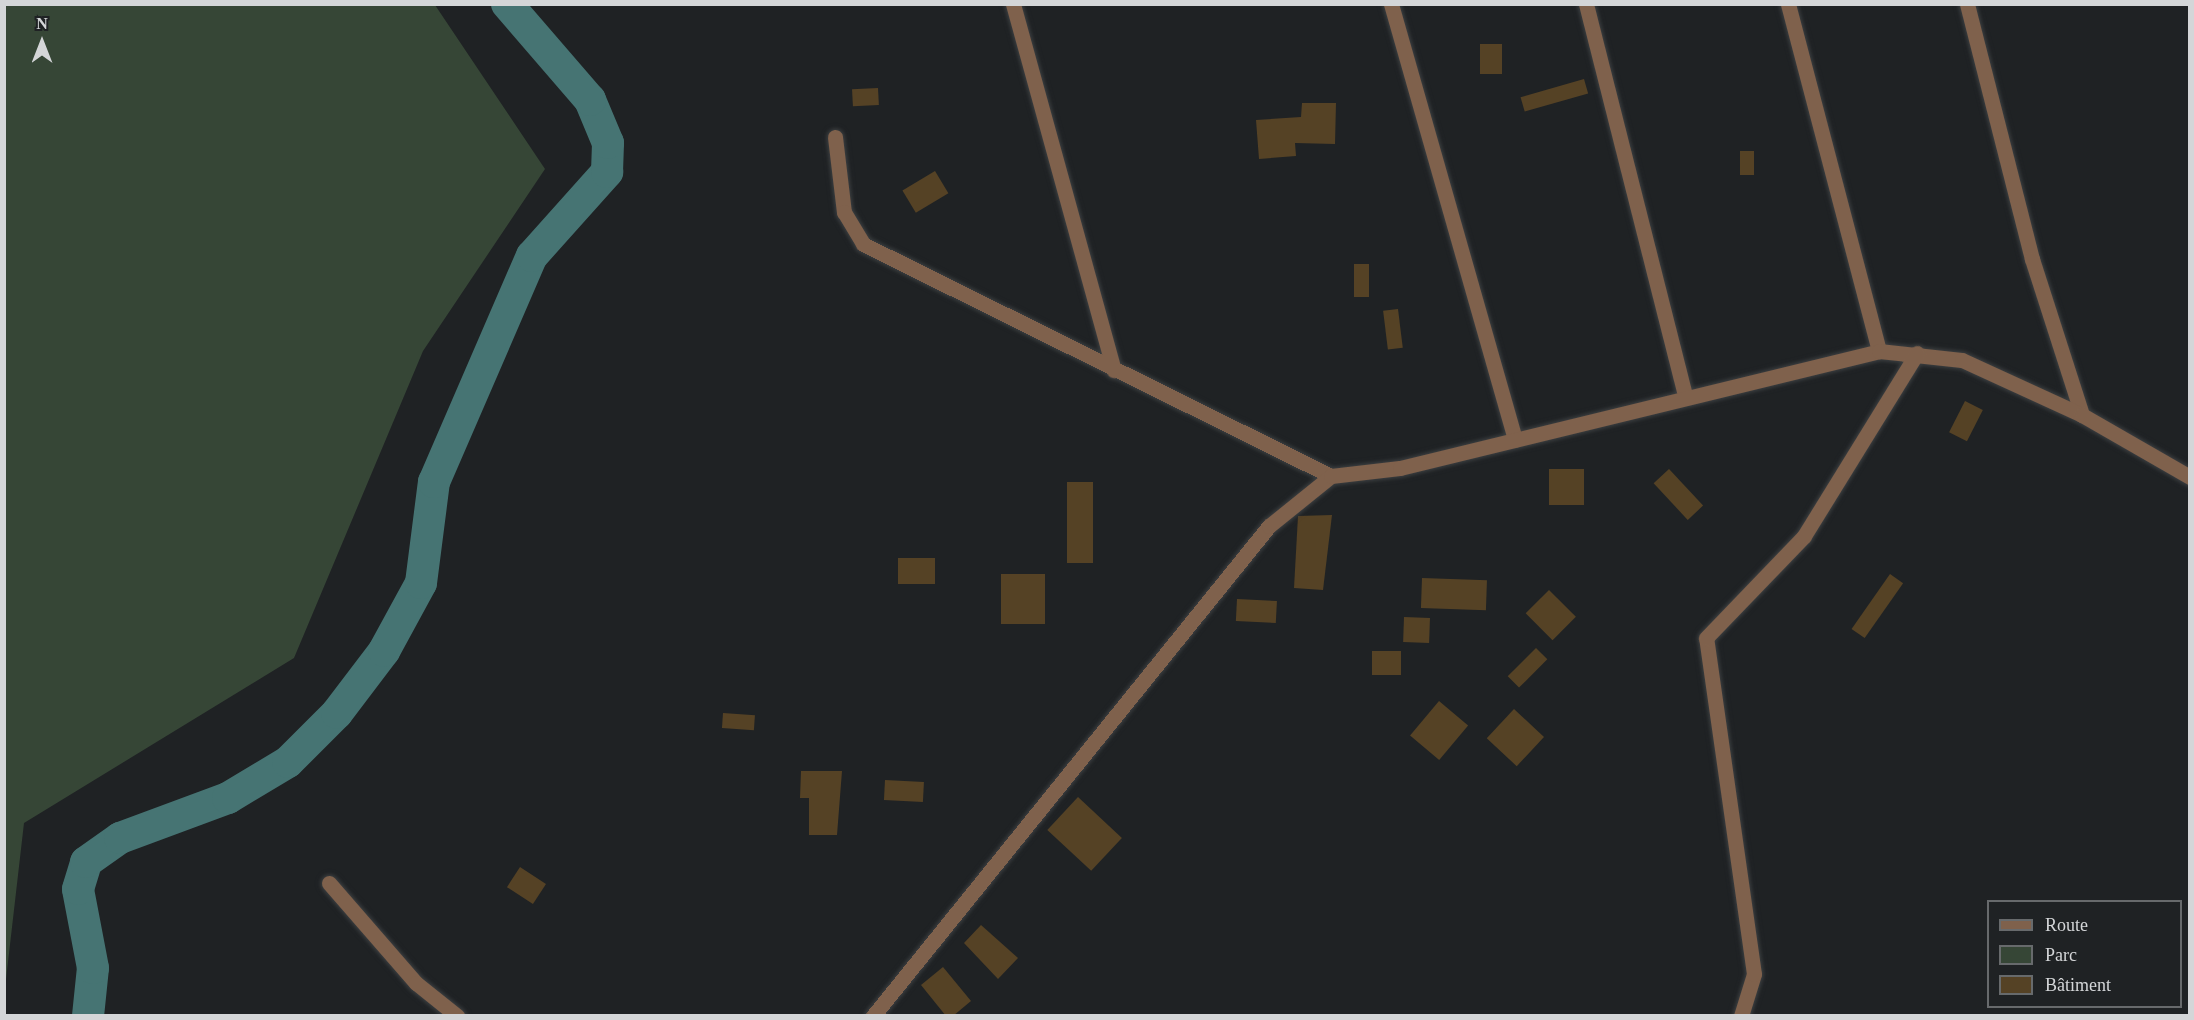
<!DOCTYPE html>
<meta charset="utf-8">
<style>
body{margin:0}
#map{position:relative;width:2194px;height:1020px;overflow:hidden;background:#1f2224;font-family:"Times New Roman",serif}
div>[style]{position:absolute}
.green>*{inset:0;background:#364636}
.river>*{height:32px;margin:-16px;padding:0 16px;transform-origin:16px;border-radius:16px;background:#467473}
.building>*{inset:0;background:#554225;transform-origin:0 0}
.roads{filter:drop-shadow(0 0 2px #3c3f41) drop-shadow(0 0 2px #3c3f41)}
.minor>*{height:15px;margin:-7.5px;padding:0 7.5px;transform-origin:7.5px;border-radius:7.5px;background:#7f614c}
span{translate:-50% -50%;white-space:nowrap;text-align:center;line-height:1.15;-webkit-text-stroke:5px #1f2224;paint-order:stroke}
.frame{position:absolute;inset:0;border:6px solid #d4d6d8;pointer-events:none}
.legend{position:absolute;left:1987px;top:900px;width:195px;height:108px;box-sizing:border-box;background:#1f2224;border:2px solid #676a6c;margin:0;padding:8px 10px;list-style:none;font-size:18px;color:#d4d6d8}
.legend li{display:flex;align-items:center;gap:12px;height:30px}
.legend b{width:30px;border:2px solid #676a6c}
.north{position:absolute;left:12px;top:12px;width:60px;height:60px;-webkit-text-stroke:4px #1f2224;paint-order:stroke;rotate:0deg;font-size:16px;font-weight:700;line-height:24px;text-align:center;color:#d4d6d8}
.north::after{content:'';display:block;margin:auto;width:21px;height:27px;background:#d4d6d8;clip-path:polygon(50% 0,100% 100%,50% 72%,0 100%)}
</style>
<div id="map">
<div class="green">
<i style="clip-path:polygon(5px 4px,435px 5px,545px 169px,423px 351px,294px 658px,24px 823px,5px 988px)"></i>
</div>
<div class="river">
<i style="left:88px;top:1016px;width:48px;rotate:-84.1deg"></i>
<i style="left:93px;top:968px;width:80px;rotate:-100.8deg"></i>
<i style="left:78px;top:889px;width:28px;rotate:-73deg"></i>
<i style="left:86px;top:862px;width:42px;rotate:-35.2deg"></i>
<i style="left:120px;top:838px;width:115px;rotate:-20.3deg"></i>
<i style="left:228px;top:798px;width:70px;rotate:-31deg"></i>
<i style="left:288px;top:762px;width:69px;rotate:-45deg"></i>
<i style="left:337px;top:713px;width:78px;rotate:-52.8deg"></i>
<i style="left:384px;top:651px;width:77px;rotate:-61.4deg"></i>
<i style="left:421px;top:583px;width:102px;rotate:-82.7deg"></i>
<i style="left:434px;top:482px;width:246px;rotate:-66.6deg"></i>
<i style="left:532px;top:256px;width:113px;rotate:-48.2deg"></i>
<i style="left:607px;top:172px;width:29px;rotate:-88deg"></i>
<i style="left:608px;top:143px;width:47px;rotate:-112.7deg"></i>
<i style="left:590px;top:100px;width:127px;rotate:-130.8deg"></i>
</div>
<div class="building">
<i style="left:1480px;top:44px;width:22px;height:30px"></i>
<i style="left:1584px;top:79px;width:15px;height:66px;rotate:74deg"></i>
<i style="left:878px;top:88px;width:17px;height:26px;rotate:87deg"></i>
<i style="clip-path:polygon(1302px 103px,1336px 103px,1335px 144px,1295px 143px,1296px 156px,1259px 159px,1256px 120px,1301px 117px)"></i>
<i style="left:1740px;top:151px;width:14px;height:24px"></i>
<i style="left:935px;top:171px;width:26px;height:38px;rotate:59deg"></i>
<i style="left:1354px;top:264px;width:15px;height:33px"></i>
<i style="left:1398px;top:309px;width:39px;height:15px;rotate:83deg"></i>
<i style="left:1965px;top:401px;width:20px;height:35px;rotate:27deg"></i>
<i style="left:1549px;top:469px;width:35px;height:36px"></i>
<i style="left:1669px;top:469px;width:50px;height:21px;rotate:47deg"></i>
<i style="left:1067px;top:482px;width:26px;height:81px"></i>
<i style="clip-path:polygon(1332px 515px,1323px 590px,1294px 588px,1298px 516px)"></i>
<i style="left:898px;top:558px;width:37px;height:26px"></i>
<i style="left:1001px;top:574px;width:44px;height:50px"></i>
<i style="left:1890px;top:574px;width:16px;height:67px;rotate:35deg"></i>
<i style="left:1422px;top:578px;width:65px;height:30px;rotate:2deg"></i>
<i style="left:1549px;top:590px;width:38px;height:33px;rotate:45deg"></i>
<i style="left:1237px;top:599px;width:40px;height:22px;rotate:3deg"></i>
<i style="left:1404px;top:617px;width:26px;height:25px;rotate:2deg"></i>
<i style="left:1536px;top:648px;width:16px;height:40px;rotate:45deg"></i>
<i style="left:1372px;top:651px;width:29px;height:24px"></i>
<i style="left:1439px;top:701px;width:38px;height:45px;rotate:40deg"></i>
<i style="left:1514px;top:709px;width:41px;height:40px;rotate:43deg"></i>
<i style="left:723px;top:713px;width:32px;height:15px;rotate:4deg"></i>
<i style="clip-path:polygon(801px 771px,842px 771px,837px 835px,809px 835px,809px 798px,800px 798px)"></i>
<i style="left:885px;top:780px;width:39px;height:20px;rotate:3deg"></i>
<i style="left:1078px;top:797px;width:60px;height:45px;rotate:43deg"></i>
<i style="left:520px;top:867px;width:31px;height:24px;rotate:33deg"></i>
<i style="clip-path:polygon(981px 925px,1018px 958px,998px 979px,964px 943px)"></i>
<i style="clip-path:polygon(943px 967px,971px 1001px,953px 1016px,946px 1016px,921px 985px)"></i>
</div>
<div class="roads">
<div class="minor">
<i style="left:1013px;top:4px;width:380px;rotate:74.6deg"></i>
<i style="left:1391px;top:4px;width:453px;rotate:74.1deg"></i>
<i style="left:1586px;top:4px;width:404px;rotate:75.8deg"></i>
<i style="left:1788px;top:4px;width:359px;rotate:75.3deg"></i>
<i style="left:1967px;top:4px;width:263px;rotate:75.7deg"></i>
<i style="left:2032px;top:259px;width:164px;rotate:72.2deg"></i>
<i style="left:835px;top:137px;width:76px;rotate:83.2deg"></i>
<i style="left:844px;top:212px;width:37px;rotate:59deg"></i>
<i style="left:863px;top:244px;width:522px;rotate:26.37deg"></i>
<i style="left:329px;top:883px;width:133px;rotate:49deg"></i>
<i style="left:416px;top:983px;width:53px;rotate:38.8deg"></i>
<i style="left:873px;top:1016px;width:630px;rotate:-51.06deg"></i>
<i style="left:1269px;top:526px;width:80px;rotate:-38.9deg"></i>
<i style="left:1331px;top:476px;width:69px;rotate:-6.6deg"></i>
<i style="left:1400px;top:468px;width:493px;rotate:-13.7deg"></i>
<i style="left:1879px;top:351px;width:83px;rotate:6.2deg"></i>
<i style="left:1962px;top:360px;width:132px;rotate:24.6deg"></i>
<i style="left:2082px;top:415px;width:125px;rotate:29.9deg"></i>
<i style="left:1741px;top:1016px;width:44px;rotate:-72.8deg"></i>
<i style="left:1754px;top:974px;width:339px;rotate:-98.1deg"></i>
<i style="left:1706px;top:638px;width:141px;rotate:-46.1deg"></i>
<i style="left:1804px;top:536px;width:215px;rotate:-58.3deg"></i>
</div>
</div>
<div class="frame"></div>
<ul class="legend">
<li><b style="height:8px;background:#7f614c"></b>Route</li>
<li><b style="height:16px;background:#364636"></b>Parc</li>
<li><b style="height:16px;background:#554225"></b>Bâtiment</li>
</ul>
<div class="north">N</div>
</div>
